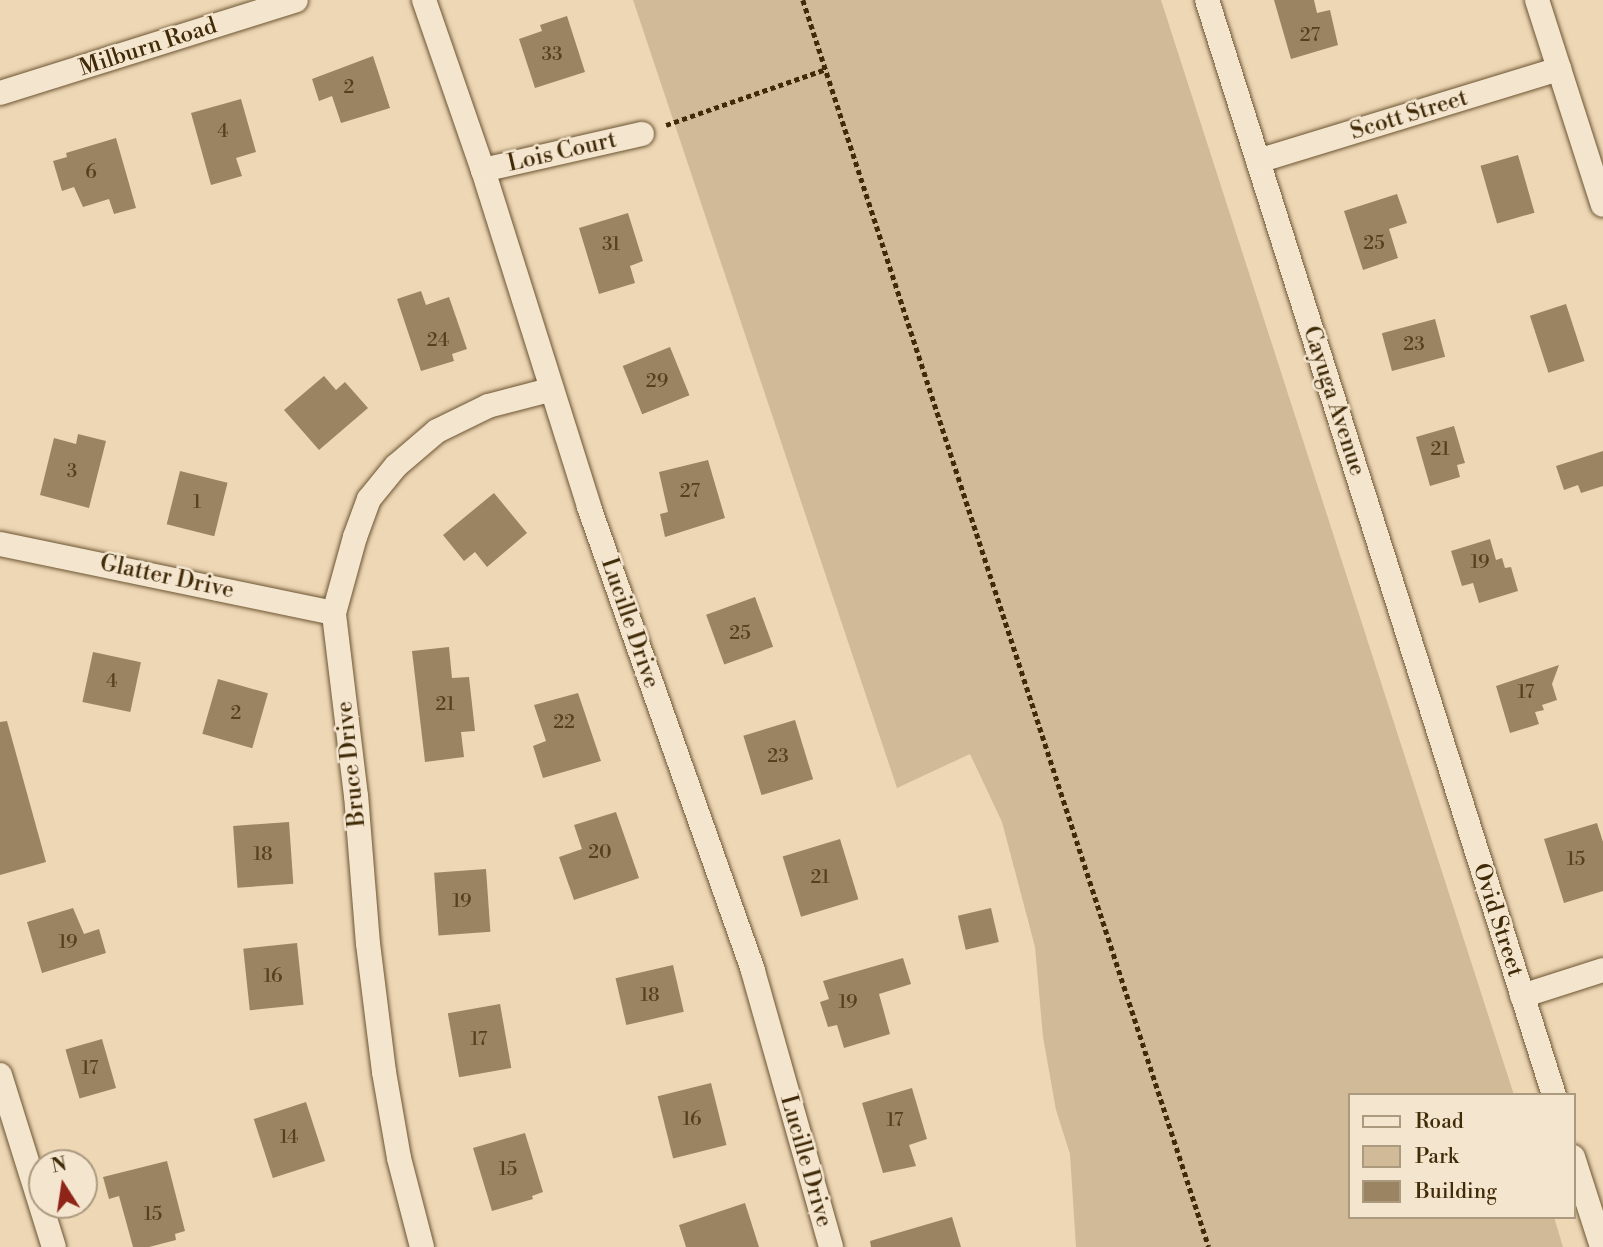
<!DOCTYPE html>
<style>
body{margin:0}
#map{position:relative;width:1603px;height:1247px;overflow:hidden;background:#eed7b5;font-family:"Libre Bodoni",serif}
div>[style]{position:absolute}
.green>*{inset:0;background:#d0ba97}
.building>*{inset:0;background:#9a8461;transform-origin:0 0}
.path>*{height:4.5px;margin-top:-2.25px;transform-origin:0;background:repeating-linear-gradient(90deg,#402a07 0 5px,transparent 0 8.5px)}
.roads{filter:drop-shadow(0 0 2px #6c5532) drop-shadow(0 0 2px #6c5532)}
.minor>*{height:24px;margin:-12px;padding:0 12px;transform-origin:12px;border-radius:12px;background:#f4e5cf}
span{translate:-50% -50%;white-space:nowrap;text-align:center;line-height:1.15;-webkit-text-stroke:5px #f4e5cf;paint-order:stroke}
.number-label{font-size:19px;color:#56401e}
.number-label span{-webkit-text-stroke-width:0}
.street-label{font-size:23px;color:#402a07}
.legend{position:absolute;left:1348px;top:1093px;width:228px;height:126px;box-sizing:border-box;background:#f4e5cf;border:2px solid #ac9a7f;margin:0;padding:9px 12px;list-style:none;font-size:21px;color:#402a07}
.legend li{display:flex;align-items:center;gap:14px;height:35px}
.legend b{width:35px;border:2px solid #ac9a7f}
.north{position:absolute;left:28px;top:1149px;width:70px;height:70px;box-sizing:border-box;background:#f4e5cf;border:2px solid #ac9a7f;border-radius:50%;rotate:348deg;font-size:19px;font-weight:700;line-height:28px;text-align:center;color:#402a07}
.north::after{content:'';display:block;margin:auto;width:24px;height:32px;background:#8f2418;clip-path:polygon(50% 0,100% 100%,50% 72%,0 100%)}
</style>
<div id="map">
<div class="green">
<i style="clip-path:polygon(633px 0,1161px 0,1514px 1095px,1349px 1095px,1349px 1217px,1554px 1217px,1563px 1247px,1076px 1247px,1070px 1154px,1056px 1110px,1043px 1037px,1035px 947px,1002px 822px,970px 754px,897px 788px)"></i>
</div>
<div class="building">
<i style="clip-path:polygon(1274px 0,1314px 0,1317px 13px,1330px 10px,1338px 45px,1291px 59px)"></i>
<i style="clip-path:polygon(567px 16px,585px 72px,535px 88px,519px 39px,542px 31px,540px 25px)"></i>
<i style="clip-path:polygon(373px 56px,390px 108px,341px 123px,332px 96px,319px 101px,312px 79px)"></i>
<i style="clip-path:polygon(241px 99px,256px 152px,236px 158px,242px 176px,211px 185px,191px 113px)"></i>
<i style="clip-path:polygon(116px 138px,136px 208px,114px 214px,109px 199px,83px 207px,74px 187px,62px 191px,53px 161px,67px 157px,66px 153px)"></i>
<i style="left:1518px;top:155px;width:60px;height:39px;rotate:74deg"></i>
<i style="clip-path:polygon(1397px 194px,1407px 223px,1389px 229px,1398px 258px,1363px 270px,1344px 211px)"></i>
<i style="clip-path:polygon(628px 213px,643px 261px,630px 266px,635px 283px,599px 294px,579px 228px)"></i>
<i style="clip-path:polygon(421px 291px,426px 305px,449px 297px,467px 349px,452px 354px,454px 361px,421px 371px,397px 299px)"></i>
<i style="left:1566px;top:304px;width:60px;height:38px;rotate:72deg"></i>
<i style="left:1435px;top:319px;width:39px;height:55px;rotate:75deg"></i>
<i style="left:670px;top:347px;width:52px;height:51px;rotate:68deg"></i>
<i style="clip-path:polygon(324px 376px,336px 390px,345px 382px,368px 408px,319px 450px,284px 410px)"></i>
<i style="clip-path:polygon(1454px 426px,1465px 463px,1457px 465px,1460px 477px,1430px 486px,1416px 437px)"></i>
<i style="clip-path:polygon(78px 434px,106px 441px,89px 508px,40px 495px,54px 438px,76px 444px)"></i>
<i style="clip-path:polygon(1603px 451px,1603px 486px,1581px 493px,1578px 485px,1564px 490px,1556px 466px)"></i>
<i style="clip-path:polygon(708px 460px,725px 518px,665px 537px,660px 514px,668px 512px,659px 472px)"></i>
<i style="left:180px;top:471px;width:49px;height:55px;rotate:14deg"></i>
<i style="clip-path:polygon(494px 493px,527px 533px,487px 567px,475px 552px,464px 561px,443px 535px)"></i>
<i style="clip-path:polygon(1490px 539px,1496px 560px,1502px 558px,1505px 568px,1511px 567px,1518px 591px,1479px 603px,1473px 583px,1462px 586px,1451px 551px)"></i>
<i style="left:755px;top:597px;width:53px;height:52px;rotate:70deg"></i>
<i style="clip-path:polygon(449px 647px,452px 678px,469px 677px,475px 731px,461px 732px,464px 757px,425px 762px,412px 651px)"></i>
<i style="left:93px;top:652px;width:49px;height:51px;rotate:12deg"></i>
<i style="clip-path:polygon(1559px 665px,1552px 684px,1557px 700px,1542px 705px,1544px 710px,1535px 712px,1539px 724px,1510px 733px,1496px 686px)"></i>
<i style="left:218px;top:679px;width:52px;height:57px;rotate:16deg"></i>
<i style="clip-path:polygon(578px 693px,601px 761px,543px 778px,533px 746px,546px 741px,534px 705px)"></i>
<i style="left:795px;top:720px;width:62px;height:54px;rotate:73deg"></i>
<i style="clip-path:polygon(7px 721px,46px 862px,0 875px,0 722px)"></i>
<i style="clip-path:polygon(616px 812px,639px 878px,574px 900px,559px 857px,582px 849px,574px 825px)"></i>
<i style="left:289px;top:822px;width:62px;height:56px;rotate:86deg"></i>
<i style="clip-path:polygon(1597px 823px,1603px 842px,1603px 891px,1564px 903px,1544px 839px)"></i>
<i style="left:840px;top:839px;width:63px;height:60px;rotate:73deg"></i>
<i style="left:486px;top:869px;width:63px;height:52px;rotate:86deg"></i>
<i style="clip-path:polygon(73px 908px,84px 934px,99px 929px,106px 953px,42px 973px,27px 922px)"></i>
<i style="left:991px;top:908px;width:35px;height:34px;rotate:77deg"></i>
<i style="left:297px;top:943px;width:62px;height:54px;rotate:84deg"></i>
<i style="clip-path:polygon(903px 958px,911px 984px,879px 994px,890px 1034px,844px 1048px,837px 1025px,828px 1027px,820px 1002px,829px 999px,823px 981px)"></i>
<i style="left:673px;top:965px;width:48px;height:59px;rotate:77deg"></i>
<i style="left:500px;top:1004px;width:65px;height:53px;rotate:80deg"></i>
<i style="left:102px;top:1039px;width:51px;height:38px;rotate:74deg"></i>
<i style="left:711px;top:1083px;width:64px;height:55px;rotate:76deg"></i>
<i style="clip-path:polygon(912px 1088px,927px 1139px,909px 1145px,916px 1166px,883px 1173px,862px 1103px)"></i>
<i style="left:306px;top:1102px;width:62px;height:55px;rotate:72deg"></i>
<i style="clip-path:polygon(525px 1133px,543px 1192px,532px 1196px,533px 1199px,492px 1211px,473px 1148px)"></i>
<i style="clip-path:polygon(167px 1161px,185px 1231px,175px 1234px,176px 1240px,149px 1247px,133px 1247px,119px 1196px,109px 1199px,103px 1177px)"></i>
<i style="clip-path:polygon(745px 1203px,759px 1247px,686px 1247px,679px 1225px)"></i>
<i style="clip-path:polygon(952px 1217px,961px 1247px,871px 1247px,870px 1241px)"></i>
</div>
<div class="path">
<i style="left:803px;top:0;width:1311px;rotate:71.97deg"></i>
<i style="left:666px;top:125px;width:170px;rotate:-19.3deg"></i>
</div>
<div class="roads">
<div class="minor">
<i style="left:424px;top:0;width:180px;rotate:70.9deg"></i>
<i style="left:483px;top:170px;width:353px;rotate:72.5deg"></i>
<i style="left:589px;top:507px;width:492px;rotate:70.5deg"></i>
<i style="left:753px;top:971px;width:287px;rotate:74.2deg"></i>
<i style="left:1207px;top:0;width:1149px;rotate:72.42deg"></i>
<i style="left:1537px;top:0;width:215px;rotate:72.2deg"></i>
<i style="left:0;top:93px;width:310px;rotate:-17.4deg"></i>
<i style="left:1258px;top:161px;width:315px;rotate:-17deg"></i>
<i style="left:483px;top:170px;width:163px;rotate:-12.8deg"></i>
<i style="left:0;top:544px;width:341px;rotate:11.7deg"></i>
<i style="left:1522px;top:996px;width:85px;rotate:-17.8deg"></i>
<i style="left:0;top:1075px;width:180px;rotate:72.6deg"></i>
<i style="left:1573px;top:1157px;width:95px;rotate:72.1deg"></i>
<i style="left:422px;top:1247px;width:92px;rotate:-104.5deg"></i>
<i style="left:399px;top:1158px;width:87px;rotate:-99.9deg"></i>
<i style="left:384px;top:1072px;width:129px;rotate:-97.1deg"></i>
<i style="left:368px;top:944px;width:148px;rotate:-94.6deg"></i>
<i style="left:356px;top:796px;width:184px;rotate:-96.9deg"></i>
<i style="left:334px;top:613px;width:79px;rotate:-74.6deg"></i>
<i style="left:355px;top:537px;width:40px;rotate:-69.8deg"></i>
<i style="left:369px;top:499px;width:43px;rotate:-50.7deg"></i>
<i style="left:396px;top:466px;width:54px;rotate:-40.5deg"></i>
<i style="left:437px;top:431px;width:57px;rotate:-26.1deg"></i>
<i style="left:488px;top:406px;width:64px;rotate:-14.5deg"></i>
</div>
</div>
<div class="number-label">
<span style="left:1310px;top:36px">27</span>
<span style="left:552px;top:55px">33</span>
<span style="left:349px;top:88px">2</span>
<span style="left:223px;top:132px">4</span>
<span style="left:91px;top:173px">6</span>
<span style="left:1374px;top:244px">25</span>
<span style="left:611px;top:245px">31</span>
<span style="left:438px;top:341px">24</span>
<span style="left:1414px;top:345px">23</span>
<span style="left:657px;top:382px">29</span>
<span style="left:1440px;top:450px">21</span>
<span style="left:72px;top:472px">3</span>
<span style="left:690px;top:492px">27</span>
<span style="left:197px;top:503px">1</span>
<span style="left:1480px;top:563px">19</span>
<span style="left:740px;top:634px">25</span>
<span style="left:112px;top:682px">4</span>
<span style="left:1526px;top:693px">17</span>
<span style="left:445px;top:705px">21</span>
<span style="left:236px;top:714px">2</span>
<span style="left:564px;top:723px">22</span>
<span style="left:778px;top:757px">23</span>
<span style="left:600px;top:853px">20</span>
<span style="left:263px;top:855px">18</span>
<span style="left:1576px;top:860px">15</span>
<span style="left:820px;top:878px">21</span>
<span style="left:462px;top:902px">19</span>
<span style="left:68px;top:943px">19</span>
<span style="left:273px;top:977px">16</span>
<span style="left:650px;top:996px">18</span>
<span style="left:848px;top:1003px">19</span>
<span style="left:479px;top:1040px">17</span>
<span style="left:90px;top:1069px">17</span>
<span style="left:692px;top:1120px">16</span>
<span style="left:895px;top:1121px">17</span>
<span style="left:289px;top:1138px">14</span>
<span style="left:508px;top:1170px">15</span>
<span style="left:153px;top:1215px">15</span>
</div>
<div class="street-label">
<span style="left:148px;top:47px;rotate:-18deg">Milburn Road</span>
<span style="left:1409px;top:115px;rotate:-17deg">Scott Street</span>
<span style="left:562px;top:152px;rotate:-13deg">Lois Court</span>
<span style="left:1334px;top:401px;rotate:72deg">Cayuga Avenue</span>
<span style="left:167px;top:577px;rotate:12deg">Glatter Drive</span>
<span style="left:630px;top:623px;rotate:71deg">Lucille Drive</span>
<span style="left:351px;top:764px;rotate:-96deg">Bruce Drive</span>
<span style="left:1498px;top:920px;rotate:72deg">Ovid Street</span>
<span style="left:806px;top:1161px;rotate:74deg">Lucille Drive</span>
</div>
<ul class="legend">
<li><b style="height:9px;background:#f4e5cf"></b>Road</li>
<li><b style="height:19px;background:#d0ba97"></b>Park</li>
<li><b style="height:19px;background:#9a8461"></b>Building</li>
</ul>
<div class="north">N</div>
</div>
